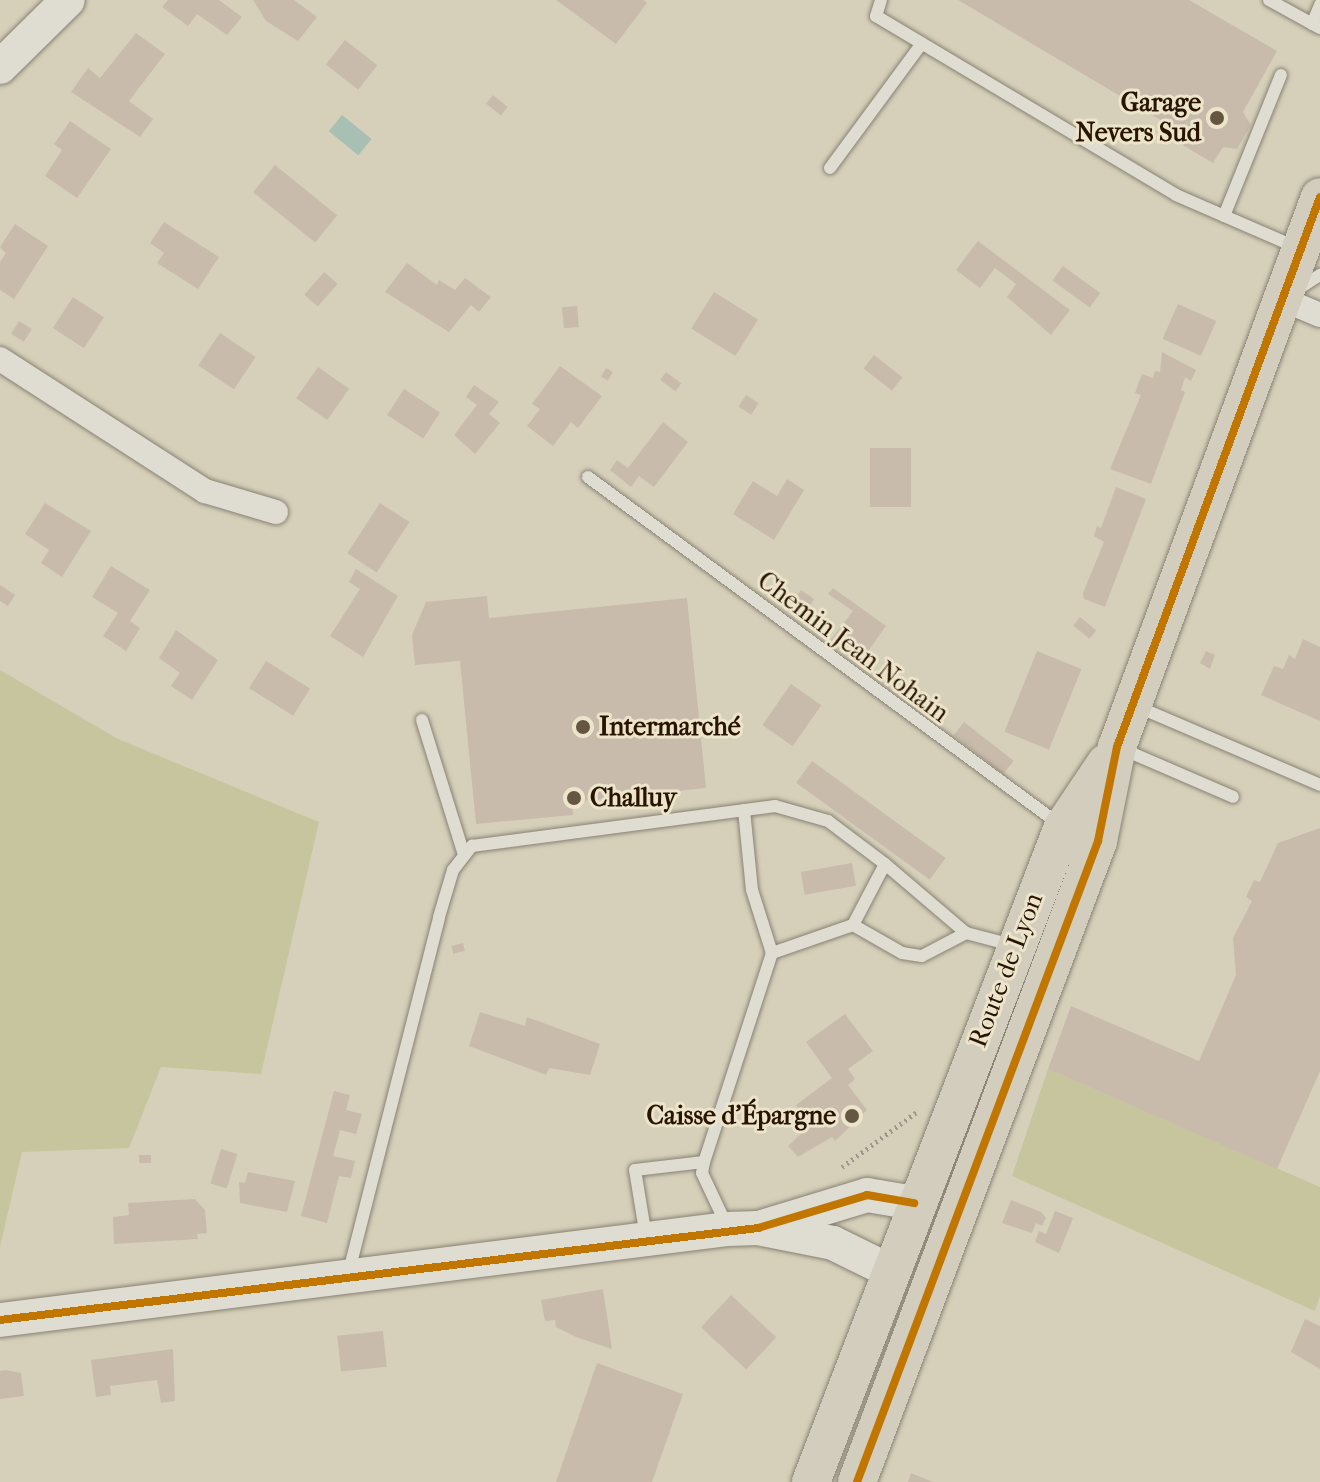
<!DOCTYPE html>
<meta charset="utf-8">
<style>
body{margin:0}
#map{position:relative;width:1320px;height:1482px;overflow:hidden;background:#d6d0ba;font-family:"IM FELL French Canon",serif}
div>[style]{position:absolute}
.green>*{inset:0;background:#c6c59e}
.water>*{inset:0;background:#a8bfb4;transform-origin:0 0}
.building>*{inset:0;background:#c8bbac;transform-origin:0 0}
.path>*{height:5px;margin-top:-2.5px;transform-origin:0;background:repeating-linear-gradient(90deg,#9c988e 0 2px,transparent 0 6px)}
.roads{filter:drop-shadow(0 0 2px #888274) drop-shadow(0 0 2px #888274)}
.lane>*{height:12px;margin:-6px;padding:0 6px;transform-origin:6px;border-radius:6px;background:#dfdcd2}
.street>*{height:24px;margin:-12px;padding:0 12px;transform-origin:12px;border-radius:12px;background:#dfdcd2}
.secondary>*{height:34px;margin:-17px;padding:0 17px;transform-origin:17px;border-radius:17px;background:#dfdcd2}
.primary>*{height:38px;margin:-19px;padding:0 19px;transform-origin:19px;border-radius:19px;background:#d3cdbd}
.bus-1>*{height:8px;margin:-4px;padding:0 4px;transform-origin:4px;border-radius:4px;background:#c17600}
.dots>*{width:22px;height:22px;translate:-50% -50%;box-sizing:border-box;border:4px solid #ece4cb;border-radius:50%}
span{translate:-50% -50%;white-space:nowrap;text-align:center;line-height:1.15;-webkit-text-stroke:6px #ece4cb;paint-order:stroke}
.poi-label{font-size:26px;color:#281400;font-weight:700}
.right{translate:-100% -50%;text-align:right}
.left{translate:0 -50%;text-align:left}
.street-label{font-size:26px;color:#281400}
</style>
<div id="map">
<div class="green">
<i style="clip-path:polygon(0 670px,118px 739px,319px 822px,261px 1074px,161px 1067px,129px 1148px,22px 1152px,0 1247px)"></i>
<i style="clip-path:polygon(1048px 1069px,1320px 1187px,1320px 1296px,1315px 1311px,1012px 1176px)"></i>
</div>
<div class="water">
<i style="left:342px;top:115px;width:38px;height:21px;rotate:39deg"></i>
</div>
<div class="building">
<i style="clip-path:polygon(168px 0,219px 0,242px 17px,227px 35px,197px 14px,188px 26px,162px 7px)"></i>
<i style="clip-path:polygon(253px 0,294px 0,317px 17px,298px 41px,266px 21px)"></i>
<i style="clip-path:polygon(556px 0,643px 0,647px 3px,616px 44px)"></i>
<i style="clip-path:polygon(958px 0,1189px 0,1277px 51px,1243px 112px,1251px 125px,1237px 149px,1223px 147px,1213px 163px,1169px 137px,1174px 128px)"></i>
<i style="clip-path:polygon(136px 33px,165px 54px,129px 101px,153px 119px,140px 137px,71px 92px,88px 68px,100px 78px)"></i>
<i style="left:345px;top:40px;width:41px;height:31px;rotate:38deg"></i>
<i style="left:493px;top:95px;width:19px;height:11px;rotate:39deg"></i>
<i style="clip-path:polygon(70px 121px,111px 149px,77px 198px,45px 176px,62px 150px,54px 144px)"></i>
<i style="left:275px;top:165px;width:80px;height:35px;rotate:39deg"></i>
<i style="clip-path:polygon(164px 222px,219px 257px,198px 289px,157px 263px,164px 253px,150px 243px)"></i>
<i style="clip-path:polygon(15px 224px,48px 246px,14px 299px,0 290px,0 262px,6px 253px,0 247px)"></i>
<i style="clip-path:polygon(978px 241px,1070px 310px,1051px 335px,1007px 297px,1016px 284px,995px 268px,980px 288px,956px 270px)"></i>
<i style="clip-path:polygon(407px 263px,437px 285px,439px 280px,455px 290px,465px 278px,491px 297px,479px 312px,471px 305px,449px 332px,385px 292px)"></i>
<i style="left:1063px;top:266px;width:46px;height:18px;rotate:36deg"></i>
<i style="left:324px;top:272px;width:18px;height:30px;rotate:41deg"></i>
<i style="left:714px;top:292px;width:52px;height:43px;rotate:32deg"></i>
<i style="left:73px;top:297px;width:37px;height:37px;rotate:33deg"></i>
<i style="left:1178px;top:304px;width:42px;height:38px;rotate:24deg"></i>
<i style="left:577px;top:306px;width:21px;height:15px;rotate:85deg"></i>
<i style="left:19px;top:321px;width:15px;height:15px;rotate:32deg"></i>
<i style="left:220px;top:333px;width:43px;height:39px;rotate:34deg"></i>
<i style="clip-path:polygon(1162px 352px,1196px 370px,1191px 381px,1185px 377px,1181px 390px,1185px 392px,1151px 484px,1110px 469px,1141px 395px,1135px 393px,1142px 374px,1153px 378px,1155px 371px,1160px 372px)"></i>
<i style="left:874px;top:355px;width:36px;height:17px;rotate:38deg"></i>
<i style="clip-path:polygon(560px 366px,602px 396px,578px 428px,571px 422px,553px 446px,527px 426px,540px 409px,532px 404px)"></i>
<i style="left:318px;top:367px;width:38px;height:38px;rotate:35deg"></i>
<i style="left:606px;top:368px;width:8px;height:10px;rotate:30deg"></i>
<i style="left:666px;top:372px;width:19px;height:10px;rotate:36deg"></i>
<i style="clip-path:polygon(474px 385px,499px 402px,489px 414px,500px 423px,475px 454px,454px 435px,477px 405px,466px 397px)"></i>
<i style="left:404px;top:389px;width:43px;height:31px;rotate:33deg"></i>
<i style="left:746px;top:395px;width:15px;height:14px;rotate:32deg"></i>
<i style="clip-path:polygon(663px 422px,688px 442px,654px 487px,639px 476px,631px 487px,610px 470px,617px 460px,628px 468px)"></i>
<i style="left:870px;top:448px;width:41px;height:59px"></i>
<i style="clip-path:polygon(787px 479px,804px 490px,774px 540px,733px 514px,753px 481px,777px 496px)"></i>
<i style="clip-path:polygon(1116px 487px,1146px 499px,1105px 607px,1084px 599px,1083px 593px,1104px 542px,1094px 536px,1097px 526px,1101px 528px)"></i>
<i style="clip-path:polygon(45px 503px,91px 531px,62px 577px,41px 563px,49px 550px,25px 534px)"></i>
<i style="left:380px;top:503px;width:35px;height:60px;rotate:33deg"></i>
<i style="clip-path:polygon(111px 566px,150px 590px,130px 621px,140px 628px,126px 651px,103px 636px,118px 613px,92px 597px)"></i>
<i style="clip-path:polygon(356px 569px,398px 596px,363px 657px,330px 636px,360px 589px,349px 582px)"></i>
<i style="clip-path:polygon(0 585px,15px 595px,8px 606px,0 601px)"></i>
<i style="clip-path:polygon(833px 588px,886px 626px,859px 664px,829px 642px,853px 611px,828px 594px)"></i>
<i style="left:801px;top:590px;width:16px;height:19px;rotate:35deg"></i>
<i style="clip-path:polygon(487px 596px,489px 618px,687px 598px,706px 788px,572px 802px,573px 815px,476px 824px,460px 661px,415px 665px,412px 635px,426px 602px)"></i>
<i style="left:1080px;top:617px;width:21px;height:11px;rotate:39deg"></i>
<i style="clip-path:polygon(176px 630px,218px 660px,192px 700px,171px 686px,180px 673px,159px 658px)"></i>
<i style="clip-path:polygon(1303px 639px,1320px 647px,1320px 721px,1261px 695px,1274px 666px,1283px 669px,1289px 655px,1295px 659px)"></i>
<i style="left:1037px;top:651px;width:48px;height:87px;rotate:22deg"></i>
<i style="clip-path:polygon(1206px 651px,1215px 655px,1210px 669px,1200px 663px)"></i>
<i style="left:266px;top:661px;width:52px;height:32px;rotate:32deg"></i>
<i style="left:791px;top:684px;width:37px;height:50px;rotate:35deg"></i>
<i style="left:964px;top:722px;width:63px;height:17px;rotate:38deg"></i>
<i style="left:812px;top:761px;width:165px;height:27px;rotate:36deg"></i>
<i style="clip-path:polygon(1320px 828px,1320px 1071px,1277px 1169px,1048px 1069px,1071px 1006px,1199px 1061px,1236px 975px,1233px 938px,1252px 901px,1246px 897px,1254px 880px,1260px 882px,1278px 843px)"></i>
<i style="left:852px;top:863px;width:23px;height:52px;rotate:80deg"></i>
<i style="left:463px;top:943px;width:8px;height:12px;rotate:76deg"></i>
<i style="clip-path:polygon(480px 1012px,525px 1026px,527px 1017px,600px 1044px,590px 1075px,549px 1068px,546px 1075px,469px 1046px)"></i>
<i style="clip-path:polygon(845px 1014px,873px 1051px,848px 1069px,855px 1079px,848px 1085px,867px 1110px,835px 1141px,832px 1137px,798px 1157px,788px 1146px,809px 1126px,796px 1105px,832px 1078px,806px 1042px)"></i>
<i style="clip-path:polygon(334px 1091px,350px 1095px,346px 1110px,362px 1114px,356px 1134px,340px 1130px,333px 1156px,355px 1161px,351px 1178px,339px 1176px,327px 1223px,301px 1216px)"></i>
<i style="left:221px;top:1149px;width:17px;height:36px;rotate:17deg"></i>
<i style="left:151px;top:1155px;width:8px;height:12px;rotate:90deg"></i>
<i style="clip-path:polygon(248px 1172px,295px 1181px,287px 1212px,240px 1203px,239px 1182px,245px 1183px)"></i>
<i style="clip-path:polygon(195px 1199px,205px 1210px,207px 1233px,197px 1234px,198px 1239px,114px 1244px,113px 1217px,129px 1215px,128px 1203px)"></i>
<i style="clip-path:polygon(1011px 1200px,1041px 1212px,1046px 1218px,1042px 1226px,1036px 1223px,1032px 1233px,1002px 1223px)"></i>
<i style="clip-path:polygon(1055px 1211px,1073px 1218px,1059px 1253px,1035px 1242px,1039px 1231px,1046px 1234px)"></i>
<i style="clip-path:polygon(603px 1289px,612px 1349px,576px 1337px,556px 1327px,555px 1320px,545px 1321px,541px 1300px)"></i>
<i style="left:731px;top:1295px;width:62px;height:44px;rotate:43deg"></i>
<i style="clip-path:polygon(1305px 1319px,1320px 1326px,1320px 1369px,1291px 1352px)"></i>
<i style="left:383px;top:1331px;width:36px;height:46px;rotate:84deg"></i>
<i style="clip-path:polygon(173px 1349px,175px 1401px,161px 1403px,157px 1380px,110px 1386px,111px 1395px,96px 1397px,91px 1360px)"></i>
<i style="clip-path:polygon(597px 1363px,683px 1394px,652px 1482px,556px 1482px)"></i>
<i style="clip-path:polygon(6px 1370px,21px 1373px,24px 1396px,0 1399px,0 1371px)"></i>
<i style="clip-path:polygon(911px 1473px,933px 1482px,908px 1482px)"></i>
</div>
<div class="path">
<i style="left:842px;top:1167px;width:94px;rotate:-36.4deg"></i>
</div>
<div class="roads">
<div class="lane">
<i style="left:881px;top:0;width:17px;rotate:107deg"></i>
<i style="left:876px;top:16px;width:349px;rotate:30.8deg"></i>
<i style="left:1176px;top:195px;width:133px;rotate:23.5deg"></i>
<i style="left:1269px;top:0;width:58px;rotate:28.8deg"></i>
<i style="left:1312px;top:24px;width:21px;rotate:-67deg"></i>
<i style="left:830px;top:168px;width:155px;rotate:-53.6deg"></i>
<i style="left:1224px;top:216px;width:152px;rotate:-68deg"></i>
<i style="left:1295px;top:291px;width:30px;rotate:-33deg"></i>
<i style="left:588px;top:477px;width:585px;rotate:36.38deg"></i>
<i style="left:1136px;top:706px;width:200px;rotate:23.2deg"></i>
<i style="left:422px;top:720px;width:141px;rotate:72.7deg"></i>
<i style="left:1120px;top:748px;width:123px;rotate:23.4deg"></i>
<i style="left:744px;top:810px;width:80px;rotate:84.3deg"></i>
<i style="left:752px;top:890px;width:66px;rotate:72.4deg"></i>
<i style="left:885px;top:864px;width:106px;rotate:40.4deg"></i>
<i style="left:966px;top:933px;width:48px;rotate:14.6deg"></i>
<i style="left:853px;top:925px;width:56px;rotate:29.7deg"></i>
<i style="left:902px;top:953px;width:20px;rotate:9deg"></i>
<i style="left:922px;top:956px;width:50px;rotate:-27.6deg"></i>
<i style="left:646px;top:1237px;width:68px;rotate:-99.3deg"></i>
<i style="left:635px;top:1170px;width:69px;rotate:-6.6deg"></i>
<i style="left:348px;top:1275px;width:369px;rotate:-75.7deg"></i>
<i style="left:439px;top:917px;width:49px;rotate:-73.4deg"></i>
<i style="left:453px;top:870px;width:31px;rotate:-52deg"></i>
<i style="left:472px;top:846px;width:306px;rotate:-7.5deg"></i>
<i style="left:775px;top:806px;width:55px;rotate:15.8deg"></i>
<i style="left:828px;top:821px;width:71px;rotate:37deg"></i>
<i style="left:885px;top:864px;width:69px;rotate:117.7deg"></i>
<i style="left:853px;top:925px;width:86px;rotate:160.9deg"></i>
<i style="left:772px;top:953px;width:220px;rotate:108deg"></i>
<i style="left:704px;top:1162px;width:11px;rotate:100deg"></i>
<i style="left:702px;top:1173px;width:59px;rotate:64.7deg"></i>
</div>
<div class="street">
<i style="left:1282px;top:299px;width:41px;rotate:22.8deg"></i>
<i style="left:0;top:359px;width:244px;rotate:32.8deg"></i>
<i style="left:205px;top:491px;width:74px;rotate:16.5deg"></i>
</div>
<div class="secondary">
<i style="left:0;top:67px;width:95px;rotate:-44.6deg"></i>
<i style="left:762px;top:1227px;width:110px;rotate:-16.9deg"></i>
<i style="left:867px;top:1195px;width:48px;rotate:9.7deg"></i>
<i style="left:0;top:1320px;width:734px;rotate:-7.13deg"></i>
<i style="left:728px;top:1229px;width:30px;rotate:-2deg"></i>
<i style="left:758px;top:1228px;width:76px;rotate:11.3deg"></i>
<i style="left:833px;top:1243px;width:64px;rotate:26.2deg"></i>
</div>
<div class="primary">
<i style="left:811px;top:1482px;width:702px;rotate:-68.96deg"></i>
<i style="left:1063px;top:827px;width:77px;rotate:-56.1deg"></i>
<i style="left:857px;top:1482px;width:685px;rotate:-69.39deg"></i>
<i style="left:1098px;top:841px;width:96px;rotate:-78.6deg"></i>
<i style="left:1117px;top:747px;width:586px;rotate:-69.74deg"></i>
</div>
</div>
<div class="bus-1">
<i style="left:0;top:1320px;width:764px;rotate:-6.92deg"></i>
<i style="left:758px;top:1228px;width:114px;rotate:-16.8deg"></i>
<i style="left:867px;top:1195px;width:48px;rotate:9.7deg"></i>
<i style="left:857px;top:1482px;width:685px;rotate:-69.39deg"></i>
<i style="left:1098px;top:841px;width:96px;rotate:-78.6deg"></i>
<i style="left:1117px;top:747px;width:586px;rotate:-69.74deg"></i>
</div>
<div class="dots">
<i style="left:1217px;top:118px;background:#655641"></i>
<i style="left:583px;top:727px;background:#655641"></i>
<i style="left:574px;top:798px;background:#655641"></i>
<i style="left:852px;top:1116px;background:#655641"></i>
</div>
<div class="poi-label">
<span class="right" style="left:1201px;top:118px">Garage<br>Nevers Sud</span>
<span class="left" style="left:599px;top:727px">Intermarché</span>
<span class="left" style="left:590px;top:798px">Challuy</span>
<span class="right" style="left:836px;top:1116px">Caisse d'Épargne</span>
</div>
<div class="street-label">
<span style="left:853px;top:647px;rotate:37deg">Chemin Jean Nohain</span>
<span style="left:1006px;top:970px;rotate:-69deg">Route de Lyon</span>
</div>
</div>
